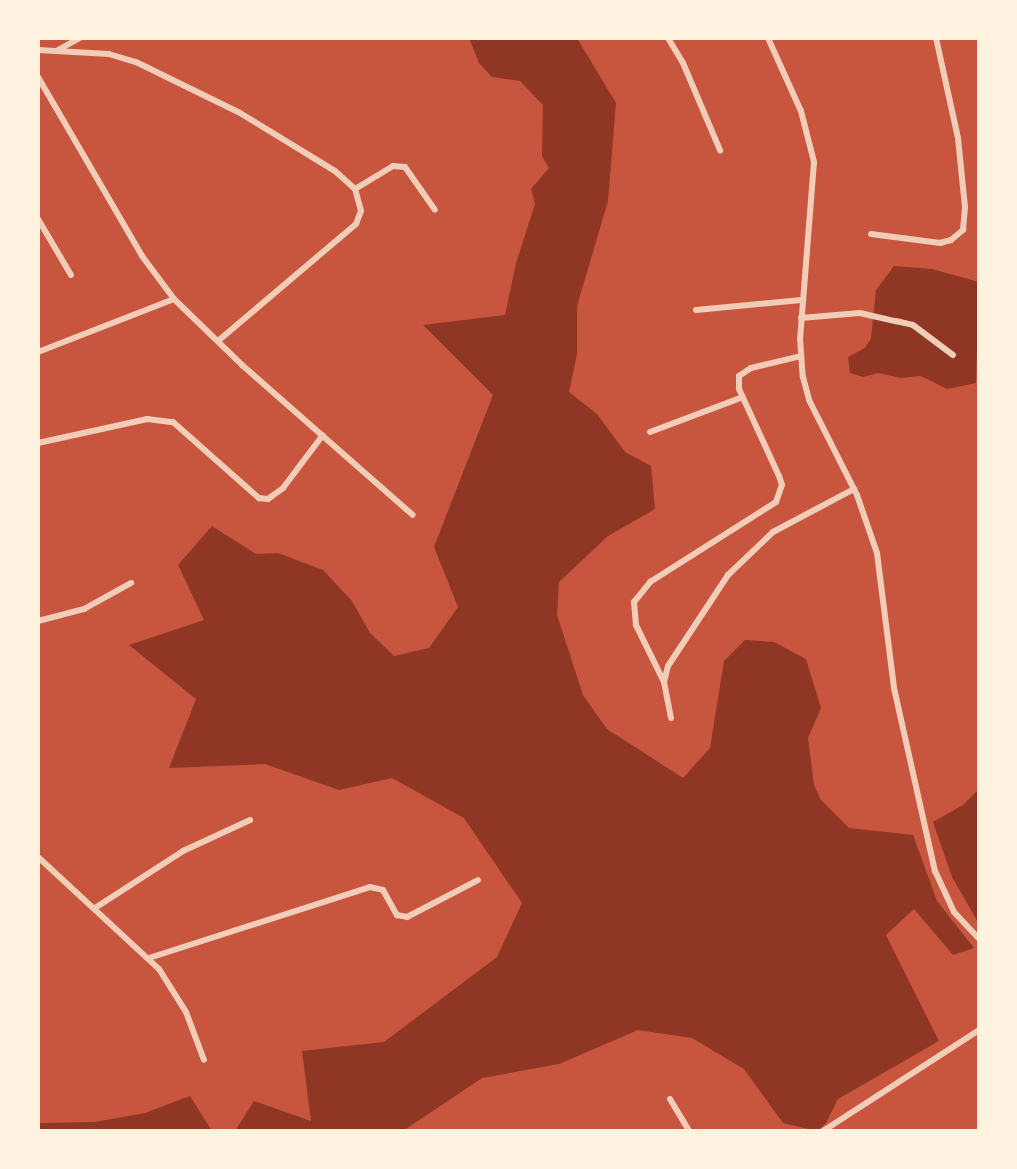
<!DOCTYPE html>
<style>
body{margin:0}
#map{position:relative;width:1017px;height:1169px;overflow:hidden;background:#c8553d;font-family:"Noto Serif",serif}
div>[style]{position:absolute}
.water>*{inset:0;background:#8f3625}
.minor>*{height:6px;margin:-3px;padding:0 3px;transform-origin:3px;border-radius:3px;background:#f1ccb7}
span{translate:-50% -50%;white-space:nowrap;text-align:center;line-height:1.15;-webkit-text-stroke:8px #fff3e0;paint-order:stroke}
.frame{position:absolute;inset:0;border:40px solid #fff3e0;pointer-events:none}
</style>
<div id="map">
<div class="water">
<i style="clip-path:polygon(469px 38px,577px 38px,616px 103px,608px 201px,577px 306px,577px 354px,569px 392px,597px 414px,625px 452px,651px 466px,655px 509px,608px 536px,559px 582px,557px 615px,583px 695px,607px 729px,683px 778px,710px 748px,724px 661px,745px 640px,774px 642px,806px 659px,821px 708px,808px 738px,814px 785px,821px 800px,849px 828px,913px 835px,937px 901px,974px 948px,953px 955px,914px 909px,886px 935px,939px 1041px,838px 1099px,826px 1123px,817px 1131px,783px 1123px,744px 1069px,692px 1038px,638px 1030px,559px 1064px,482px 1078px,403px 1131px,235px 1131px,254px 1101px,311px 1121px,302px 1051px,384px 1042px,497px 957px,522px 903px,464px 818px,392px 778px,339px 790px,265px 764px,169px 768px,196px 699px,129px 645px,204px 620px,178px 565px,212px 526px,256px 554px,278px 553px,323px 570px,352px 601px,370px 633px,394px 656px,429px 648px,458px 607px,434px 547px,493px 395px,423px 325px,505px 315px,516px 263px,535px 204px,531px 189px,549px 168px,542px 156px,543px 105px,520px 81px,492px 77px,479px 63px)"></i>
<i style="clip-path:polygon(894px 266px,932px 269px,979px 282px,976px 383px,947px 389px,921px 376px,901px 378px,878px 373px,863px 377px,850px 373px,848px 357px,865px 348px,871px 338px,876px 290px)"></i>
<i style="clip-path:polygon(979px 789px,979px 924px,952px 877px,933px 822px,963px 805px)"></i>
<i style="clip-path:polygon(190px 1096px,212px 1131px,38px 1131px,38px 1123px,95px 1122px,145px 1113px)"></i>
</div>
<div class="minor">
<i style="left:668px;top:38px;width:29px;rotate:59deg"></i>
<i style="left:683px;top:63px;width:95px;rotate:67deg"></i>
<i style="left:768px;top:38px;width:80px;rotate:65.7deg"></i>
<i style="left:801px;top:111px;width:53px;rotate:75.7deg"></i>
<i style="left:814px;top:162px;width:177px;rotate:94.5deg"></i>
<i style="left:800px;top:338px;width:39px;rotate:86deg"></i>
<i style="left:803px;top:377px;width:24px;rotate:75deg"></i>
<i style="left:809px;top:400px;width:106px;rotate:63.2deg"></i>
<i style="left:857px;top:495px;width:61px;rotate:71deg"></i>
<i style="left:877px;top:553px;width:136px;rotate:82.8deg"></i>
<i style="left:894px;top:688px;width:188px;rotate:77.4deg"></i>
<i style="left:935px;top:871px;width:45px;rotate:65.1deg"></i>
<i style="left:954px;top:912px;width:37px;rotate:47deg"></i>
<i style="left:38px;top:50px;width:71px;rotate:3.2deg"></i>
<i style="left:109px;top:54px;width:28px;rotate:17deg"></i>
<i style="left:136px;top:62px;width:116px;rotate:26.1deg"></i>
<i style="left:240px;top:113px;width:111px;rotate:31.4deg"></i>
<i style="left:335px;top:171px;width:27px;rotate:42deg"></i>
<i style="left:355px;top:189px;width:44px;rotate:-31.2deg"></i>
<i style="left:393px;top:166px;width:12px;rotate:5deg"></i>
<i style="left:405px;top:167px;width:52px;rotate:55.1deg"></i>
<i style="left:58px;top:50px;width:25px;rotate:-29deg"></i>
<i style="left:38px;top:77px;width:207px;rotate:59.8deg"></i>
<i style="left:142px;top:256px;width:54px;rotate:53.3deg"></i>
<i style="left:174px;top:299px;width:95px;rotate:44.1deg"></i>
<i style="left:242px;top:365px;width:227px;rotate:41.3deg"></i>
<i style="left:38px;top:219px;width:65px;rotate:59.5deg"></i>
<i style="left:871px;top:234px;width:70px;rotate:7.4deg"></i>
<i style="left:940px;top:243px;width:11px;rotate:-15deg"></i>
<i style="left:951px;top:240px;width:16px;rotate:-40deg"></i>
<i style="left:963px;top:230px;width:23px;rotate:-85deg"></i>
<i style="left:965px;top:207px;width:69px;rotate:-95.8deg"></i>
<i style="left:958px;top:138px;width:102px;rotate:-102.4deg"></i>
<i style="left:696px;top:310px;width:106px;rotate:-5.4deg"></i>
<i style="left:801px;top:318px;width:59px;rotate:-4.8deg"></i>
<i style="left:860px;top:313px;width:37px;rotate:13deg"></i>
<i style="left:896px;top:321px;width:17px;rotate:13deg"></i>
<i style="left:913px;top:325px;width:50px;rotate:36.9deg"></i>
<i style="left:218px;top:341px;width:181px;rotate:-40.3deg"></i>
<i style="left:356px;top:224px;width:14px;rotate:-69deg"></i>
<i style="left:361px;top:211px;width:23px;rotate:-105deg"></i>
<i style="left:38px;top:352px;width:146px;rotate:-21.3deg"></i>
<i style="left:650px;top:432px;width:99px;rotate:-20.6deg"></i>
<i style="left:38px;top:443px;width:112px;rotate:-12.4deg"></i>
<i style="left:147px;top:419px;width:26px;rotate:7deg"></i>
<i style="left:173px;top:422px;width:115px;rotate:41.5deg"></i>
<i style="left:259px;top:498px;width:9px;rotate:6deg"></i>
<i style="left:268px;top:499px;width:19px;rotate:-36deg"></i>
<i style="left:283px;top:488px;width:66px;rotate:-53deg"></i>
<i style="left:38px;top:621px;width:48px;rotate:-14.6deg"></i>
<i style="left:84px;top:609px;width:54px;rotate:-29deg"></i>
<i style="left:664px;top:682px;width:64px;rotate:-116.2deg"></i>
<i style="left:636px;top:625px;width:23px;rotate:-95deg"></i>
<i style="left:634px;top:602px;width:26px;rotate:-51deg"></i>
<i style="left:650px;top:582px;width:149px;rotate:-32.4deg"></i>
<i style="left:776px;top:502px;width:18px;rotate:-71deg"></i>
<i style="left:782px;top:485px;width:9px;rotate:-108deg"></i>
<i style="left:779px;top:476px;width:96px;rotate:-114.7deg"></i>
<i style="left:739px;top:389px;width:13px;rotate:-90deg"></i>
<i style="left:739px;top:376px;width:14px;rotate:-34deg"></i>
<i style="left:751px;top:368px;width:51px;rotate:-13.5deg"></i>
<i style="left:671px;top:718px;width:37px;rotate:-101deg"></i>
<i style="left:664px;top:682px;width:16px;rotate:-76deg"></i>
<i style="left:668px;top:666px;width:109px;rotate:-56.6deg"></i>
<i style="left:728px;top:575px;width:62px;rotate:-43.7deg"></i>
<i style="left:773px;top:532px;width:92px;rotate:-28deg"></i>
<i style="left:38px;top:857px;width:165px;rotate:42.8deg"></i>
<i style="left:159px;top:969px;width:51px;rotate:57.9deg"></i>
<i style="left:186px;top:1012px;width:51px;rotate:69.4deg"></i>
<i style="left:95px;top:908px;width:105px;rotate:-32.9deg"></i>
<i style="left:183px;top:851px;width:74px;rotate:-24.8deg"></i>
<i style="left:149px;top:958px;width:232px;rotate:-17.8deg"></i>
<i style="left:370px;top:887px;width:13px;rotate:13deg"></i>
<i style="left:383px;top:890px;width:29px;rotate:61deg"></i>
<i style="left:397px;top:915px;width:10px;rotate:11deg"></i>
<i style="left:407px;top:917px;width:80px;rotate:-27.5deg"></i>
<i style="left:670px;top:1099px;width:37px;rotate:59deg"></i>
<i style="left:823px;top:1131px;width:186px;rotate:-32.9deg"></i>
</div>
<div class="frame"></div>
</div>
